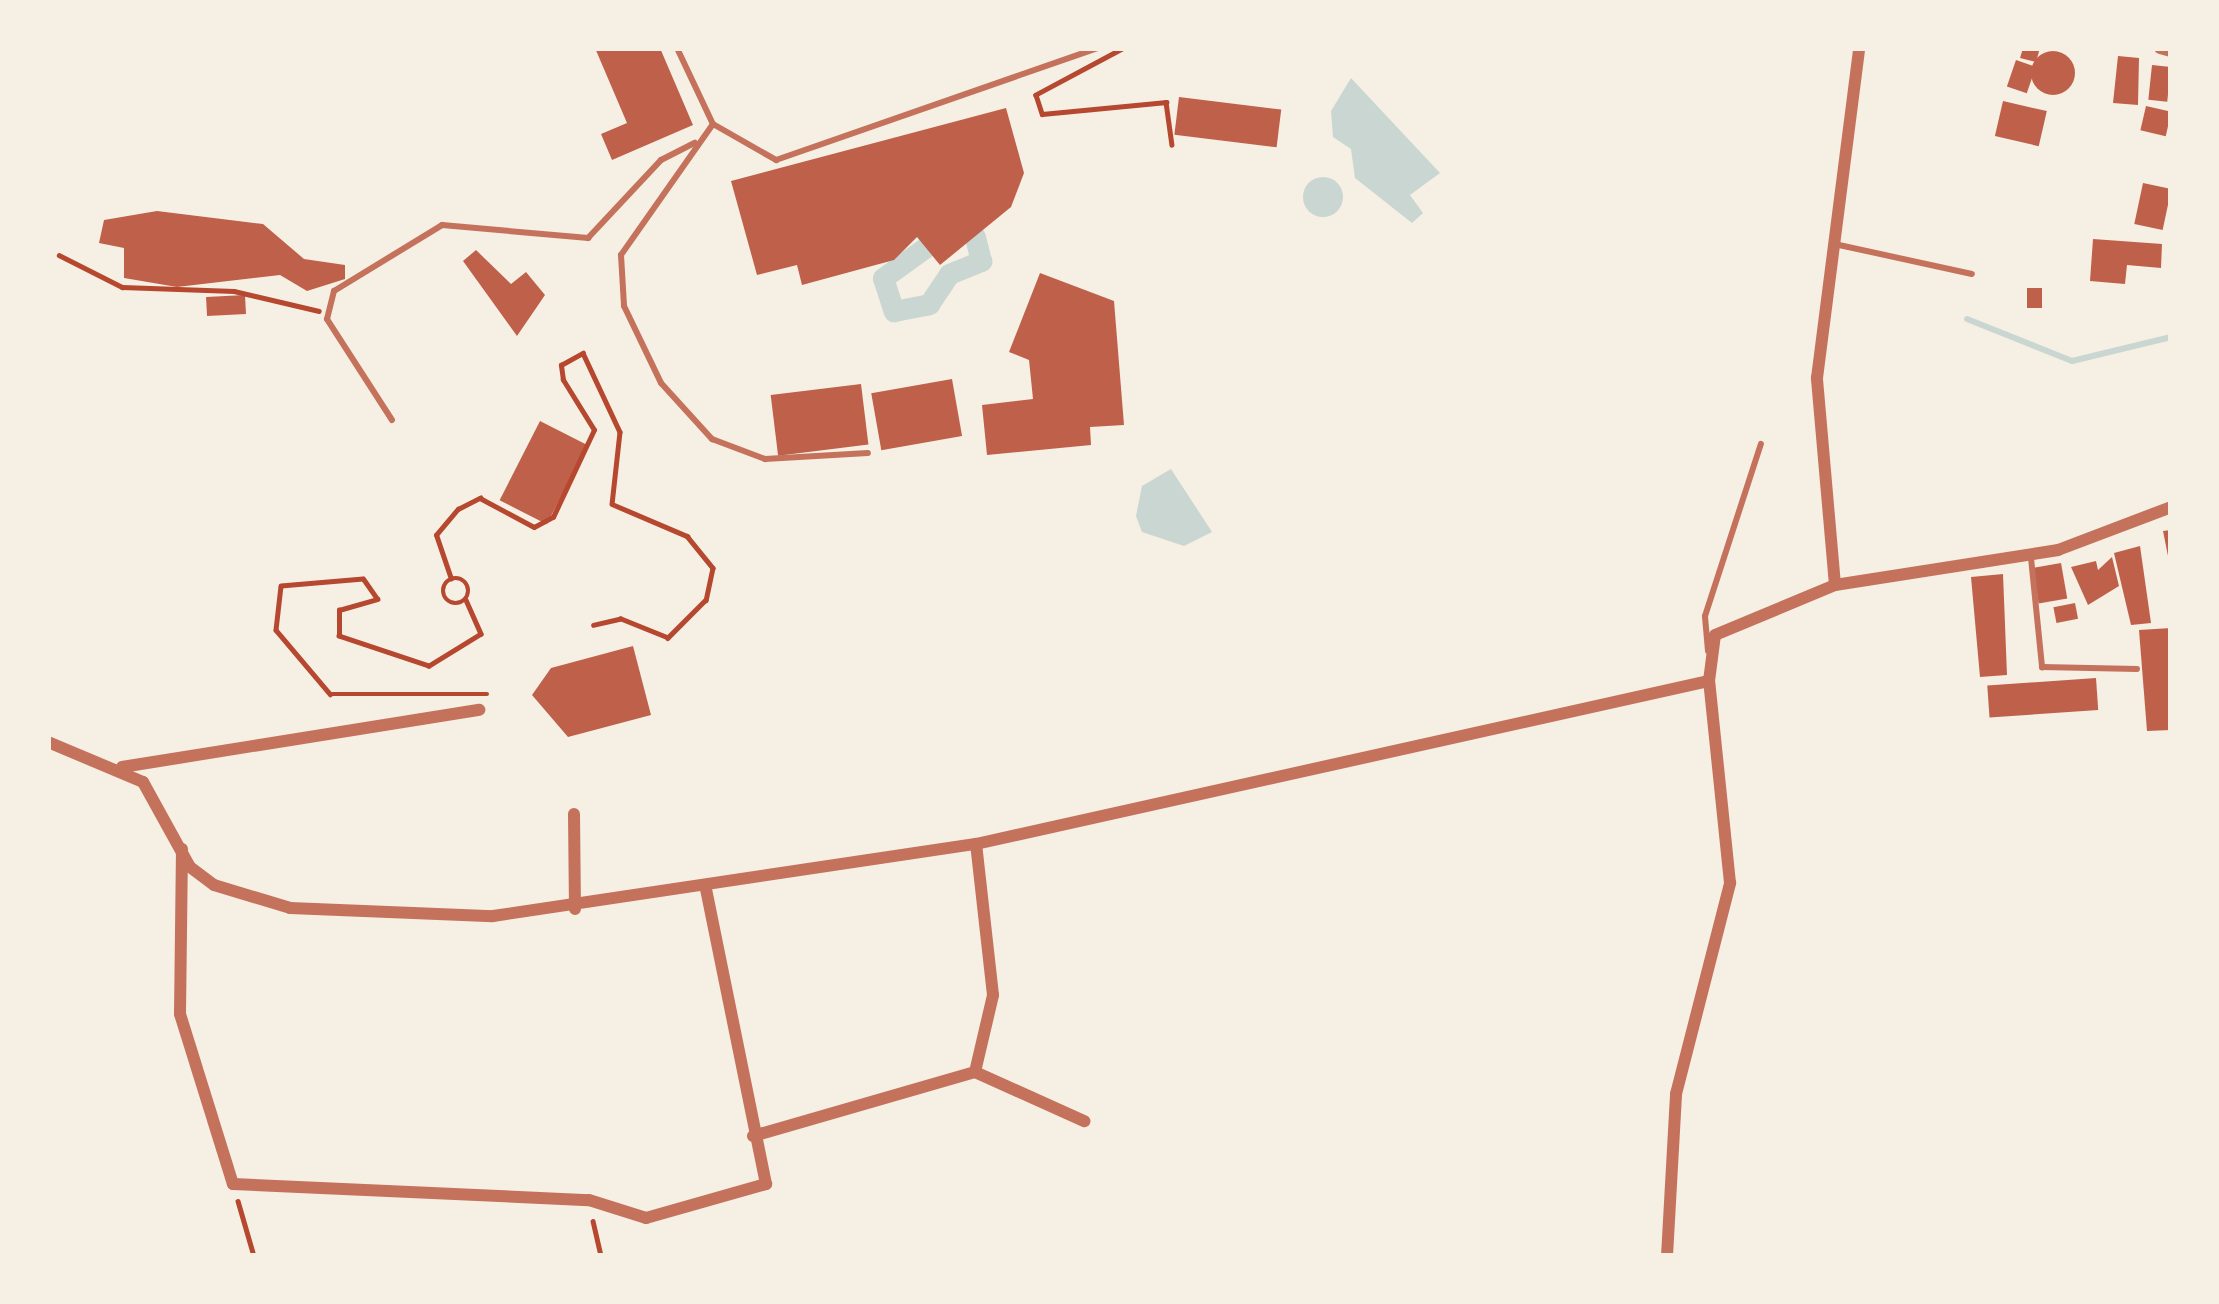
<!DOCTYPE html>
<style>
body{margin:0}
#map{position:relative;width:2219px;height:1304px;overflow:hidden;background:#f6efe4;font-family:"Source Sans 3",sans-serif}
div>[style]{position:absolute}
.water>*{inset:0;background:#c9d6d2}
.round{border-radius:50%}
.stream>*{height:6px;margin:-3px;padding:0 3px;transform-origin:3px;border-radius:3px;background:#c9d6d2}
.canal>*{height:21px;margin:-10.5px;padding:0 10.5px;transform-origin:10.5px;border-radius:10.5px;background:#c9d6d2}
.building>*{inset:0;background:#bf614a;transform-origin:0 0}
.path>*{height:4.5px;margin:-2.25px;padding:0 2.25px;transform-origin:2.25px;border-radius:2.25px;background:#b5482f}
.path>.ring{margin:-2.25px;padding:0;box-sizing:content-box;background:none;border:4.5px solid #b5482f;border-radius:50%}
.service>*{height:6px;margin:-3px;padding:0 3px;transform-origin:3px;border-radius:3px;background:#c5725c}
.minor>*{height:12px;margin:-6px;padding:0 6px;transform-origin:6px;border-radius:6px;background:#c5725c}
span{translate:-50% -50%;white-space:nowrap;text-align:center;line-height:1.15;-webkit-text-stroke:12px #f6efe4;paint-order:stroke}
.frame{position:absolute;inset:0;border:51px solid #f6efe4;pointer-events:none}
</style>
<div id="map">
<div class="water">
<i style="clip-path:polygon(1351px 78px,1440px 173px,1410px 195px,1423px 213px,1412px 223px,1355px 178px,1351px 149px,1333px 137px,1331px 111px)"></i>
<i class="round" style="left:1303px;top:177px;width:40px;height:40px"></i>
<i style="clip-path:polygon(1171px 469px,1212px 532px,1184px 546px,1142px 532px,1136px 516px,1142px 486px)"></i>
</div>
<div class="stream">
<i style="left:1967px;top:319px;width:113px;rotate:21.8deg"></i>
<i style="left:2072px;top:361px;width:102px;rotate:-13.6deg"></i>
</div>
<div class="canal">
<i style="left:926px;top:247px;width:53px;rotate:144.2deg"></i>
<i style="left:883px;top:278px;width:35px;rotate:72deg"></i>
<i style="left:894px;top:311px;width:36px;rotate:-11deg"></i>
<i style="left:929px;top:304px;width:36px;rotate:-56deg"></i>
<i style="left:949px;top:274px;width:35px;rotate:-22deg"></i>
<i style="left:981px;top:261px;width:25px;rotate:-104deg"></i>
</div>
<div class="building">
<i style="clip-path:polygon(595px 48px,660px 48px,693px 125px,612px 160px,601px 134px,627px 123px)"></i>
<i style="clip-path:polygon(2023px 48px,2040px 48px,2036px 62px,2020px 58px)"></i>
<i class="round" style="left:2031px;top:51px;width:44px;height:44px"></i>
<i style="clip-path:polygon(2118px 56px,2139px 58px,2138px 105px,2113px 103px)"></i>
<i style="left:2016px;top:60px;width:21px;height:28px;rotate:19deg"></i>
<i style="left:2152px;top:65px;width:19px;height:35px;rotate:6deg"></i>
<i style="left:1179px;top:97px;width:103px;height:38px;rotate:7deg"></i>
<i style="left:2003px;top:101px;width:45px;height:36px;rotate:13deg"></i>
<i style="left:2146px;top:106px;width:26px;height:25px;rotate:13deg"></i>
<i style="clip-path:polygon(1006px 108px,1024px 173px,1011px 207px,940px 265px,917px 237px,894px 260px,802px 285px,797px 265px,757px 275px,731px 181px)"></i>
<i style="left:2143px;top:183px;width:29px;height:42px;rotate:12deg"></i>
<i style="clip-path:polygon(157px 211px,263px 224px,304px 259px,345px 265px,345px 279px,307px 291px,280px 275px,177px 287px,124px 278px,124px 248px,99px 243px,104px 220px)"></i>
<i style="clip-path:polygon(2093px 239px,2162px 244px,2161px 268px,2127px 265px,2125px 284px,2090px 281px)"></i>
<i style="clip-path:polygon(476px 250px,511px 284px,526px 272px,545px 295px,517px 336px,463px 261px)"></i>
<i style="clip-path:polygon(1040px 273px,1114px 301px,1124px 425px,1090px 427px,1091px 445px,987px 455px,982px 405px,1033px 399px,1029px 360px,1009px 352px)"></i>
<i style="left:2027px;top:288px;width:15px;height:20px"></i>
<i style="left:245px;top:295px;width:19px;height:39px;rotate:87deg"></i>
<i style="left:952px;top:379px;width:58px;height:82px;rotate:80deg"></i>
<i style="left:861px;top:384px;width:61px;height:91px;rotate:83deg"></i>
<i style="left:540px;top:421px;width:53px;height:89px;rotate:27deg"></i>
<i style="clip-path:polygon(2171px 530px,2171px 561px,2169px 561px,2163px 531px)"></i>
<i style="clip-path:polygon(2140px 546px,2151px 623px,2131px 625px,2114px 553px)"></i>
<i style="clip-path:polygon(2112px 557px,2119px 586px,2088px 605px,2071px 567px,2096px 561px,2098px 570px)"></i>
<i style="left:2061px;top:563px;width:36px;height:29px;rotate:80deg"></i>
<i style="clip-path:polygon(2003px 574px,2007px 675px,1980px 677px,1971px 577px)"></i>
<i style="left:2075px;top:603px;width:16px;height:22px;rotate:79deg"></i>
<i style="clip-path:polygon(2171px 628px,2171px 730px,2147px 731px,2139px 630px)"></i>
<i style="clip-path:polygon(633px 646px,651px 715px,568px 737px,532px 695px,551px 668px)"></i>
<i style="left:2096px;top:678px;width:32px;height:109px;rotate:86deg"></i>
</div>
<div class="path">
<i style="left:1124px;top:48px;width:100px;rotate:151.9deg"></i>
<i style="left:1036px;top:95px;width:20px;rotate:72deg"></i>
<i style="left:1042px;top:114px;width:125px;rotate:-5.5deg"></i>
<i style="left:1166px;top:102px;width:43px;rotate:82.1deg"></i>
<i style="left:59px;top:255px;width:71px;rotate:26.9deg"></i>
<i style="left:122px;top:287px;width:112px;rotate:2deg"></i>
<i style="left:234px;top:291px;width:87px;rotate:13.2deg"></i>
<i class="ring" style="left:443px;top:578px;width:21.5px;height:21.5px"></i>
<i style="left:451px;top:579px;width:46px;rotate:-108.8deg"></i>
<i style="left:436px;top:535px;width:34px;rotate:-50deg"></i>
<i style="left:458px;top:509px;width:25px;rotate:-27deg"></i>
<i style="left:480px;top:498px;width:61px;rotate:28.2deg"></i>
<i style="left:534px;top:527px;width:21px;rotate:-28deg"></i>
<i style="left:553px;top:517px;width:96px;rotate:-64.8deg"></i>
<i style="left:594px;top:430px;width:59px;rotate:-121.8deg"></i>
<i style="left:563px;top:380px;width:15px;rotate:-98deg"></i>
<i style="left:561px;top:365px;width:25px;rotate:-29deg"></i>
<i style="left:583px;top:353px;width:87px;rotate:64.9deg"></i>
<i style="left:620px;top:432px;width:72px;rotate:96.3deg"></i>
<i style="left:612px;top:504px;width:82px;rotate:23.1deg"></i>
<i style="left:687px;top:536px;width:41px;rotate:50.9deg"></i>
<i style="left:713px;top:568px;width:33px;rotate:102deg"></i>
<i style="left:706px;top:600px;width:54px;rotate:135deg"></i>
<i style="left:668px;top:638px;width:51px;rotate:-158deg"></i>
<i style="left:621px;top:619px;width:28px;rotate:167deg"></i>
<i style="left:466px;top:600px;width:37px;rotate:66deg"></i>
<i style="left:481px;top:634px;width:61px;rotate:148.4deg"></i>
<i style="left:429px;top:666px;width:95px;rotate:-161.6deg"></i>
<i style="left:339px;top:636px;width:26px;rotate:-90deg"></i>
<i style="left:339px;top:610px;width:40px;rotate:-16deg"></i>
<i style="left:377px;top:599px;width:24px;rotate:-125deg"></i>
<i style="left:363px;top:579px;width:82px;rotate:175.1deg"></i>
<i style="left:281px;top:586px;width:44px;rotate:96.5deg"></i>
<i style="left:276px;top:630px;width:84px;rotate:49.8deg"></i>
<i style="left:330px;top:694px;width:157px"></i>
<i style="left:238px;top:1201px;width:57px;rotate:73.8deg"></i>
<i style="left:593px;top:1221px;width:36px;rotate:77deg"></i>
</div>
<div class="service">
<i style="left:677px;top:48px;width:84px;rotate:64.7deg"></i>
<i style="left:713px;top:124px;width:73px;rotate:29.7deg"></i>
<i style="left:776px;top:160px;width:341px;rotate:-19.2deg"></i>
<i style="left:713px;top:124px;width:160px;rotate:125.1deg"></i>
<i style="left:621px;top:255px;width:51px;rotate:86.6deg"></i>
<i style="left:624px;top:306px;width:85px;rotate:64.3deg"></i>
<i style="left:661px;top:383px;width:76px;rotate:47.7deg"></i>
<i style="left:712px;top:439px;width:57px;rotate:20.7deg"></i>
<i style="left:765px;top:459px;width:103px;rotate:-3.3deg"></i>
<i style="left:1839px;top:245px;width:136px;rotate:12.3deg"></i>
<i style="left:392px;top:420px;width:120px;rotate:-122.8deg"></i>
<i style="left:327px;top:319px;width:29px;rotate:-76deg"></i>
<i style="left:334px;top:291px;width:127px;rotate:-31.4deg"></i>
<i style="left:442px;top:225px;width:147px;rotate:5.1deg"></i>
<i style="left:588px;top:238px;width:107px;rotate:-46.9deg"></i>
<i style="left:661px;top:160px;width:38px;rotate:-27deg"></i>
<i style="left:2031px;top:558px;width:110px;rotate:84.2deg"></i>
<i style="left:2042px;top:667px;width:95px;rotate:1.2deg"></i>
<i style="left:1708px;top:651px;width:35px;rotate:-95deg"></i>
<i style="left:1705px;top:616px;width:181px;rotate:-72deg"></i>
</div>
<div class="minor">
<i style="left:2160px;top:48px;width:11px;rotate:15deg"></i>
<i style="left:1835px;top:585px;width:208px;rotate:-95deg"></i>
<i style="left:1817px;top:378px;width:333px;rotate:-82.7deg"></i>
<i style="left:48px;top:742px;width:103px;rotate:22.8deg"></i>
<i style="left:143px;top:782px;width:97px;rotate:61.1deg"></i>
<i style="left:190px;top:867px;width:30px;rotate:37deg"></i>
<i style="left:214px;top:885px;width:79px;rotate:16.8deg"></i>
<i style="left:290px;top:908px;width:203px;rotate:2.3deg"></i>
<i style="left:493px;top:916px;width:488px;rotate:-8.5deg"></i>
<i style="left:976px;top:844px;width:751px;rotate:-12.54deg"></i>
<i style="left:122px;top:767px;width:362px;rotate:-9.1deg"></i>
<i style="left:574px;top:814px;width:95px;rotate:89.4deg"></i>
<i style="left:182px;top:849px;width:165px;rotate:90.7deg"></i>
<i style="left:180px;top:1014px;width:178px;rotate:72.7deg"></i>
<i style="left:233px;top:1184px;width:356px;rotate:2.6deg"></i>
<i style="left:589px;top:1200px;width:60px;rotate:17.5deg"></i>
<i style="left:646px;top:1218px;width:125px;rotate:-15.8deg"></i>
<i style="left:766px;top:1184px;width:305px;rotate:-101.5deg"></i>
<i style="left:975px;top:1072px;width:79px;rotate:-76.8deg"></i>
<i style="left:993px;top:995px;width:152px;rotate:-96.4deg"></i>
<i style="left:753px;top:1136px;width:231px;rotate:-16.1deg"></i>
<i style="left:975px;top:1072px;width:120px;rotate:24.2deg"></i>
<i style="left:1667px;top:1256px;width:162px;rotate:-86.8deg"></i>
<i style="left:1676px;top:1094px;width:218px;rotate:-75.6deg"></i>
<i style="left:1730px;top:883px;width:203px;rotate:-95.9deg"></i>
<i style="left:1709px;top:681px;width:46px;rotate:-82.6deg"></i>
<i style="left:1715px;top:635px;width:130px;rotate:-22.6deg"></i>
<i style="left:1835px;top:585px;width:226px;rotate:-8.9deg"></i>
<i style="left:2058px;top:550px;width:121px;rotate:-20.8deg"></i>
</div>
<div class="frame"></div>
</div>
